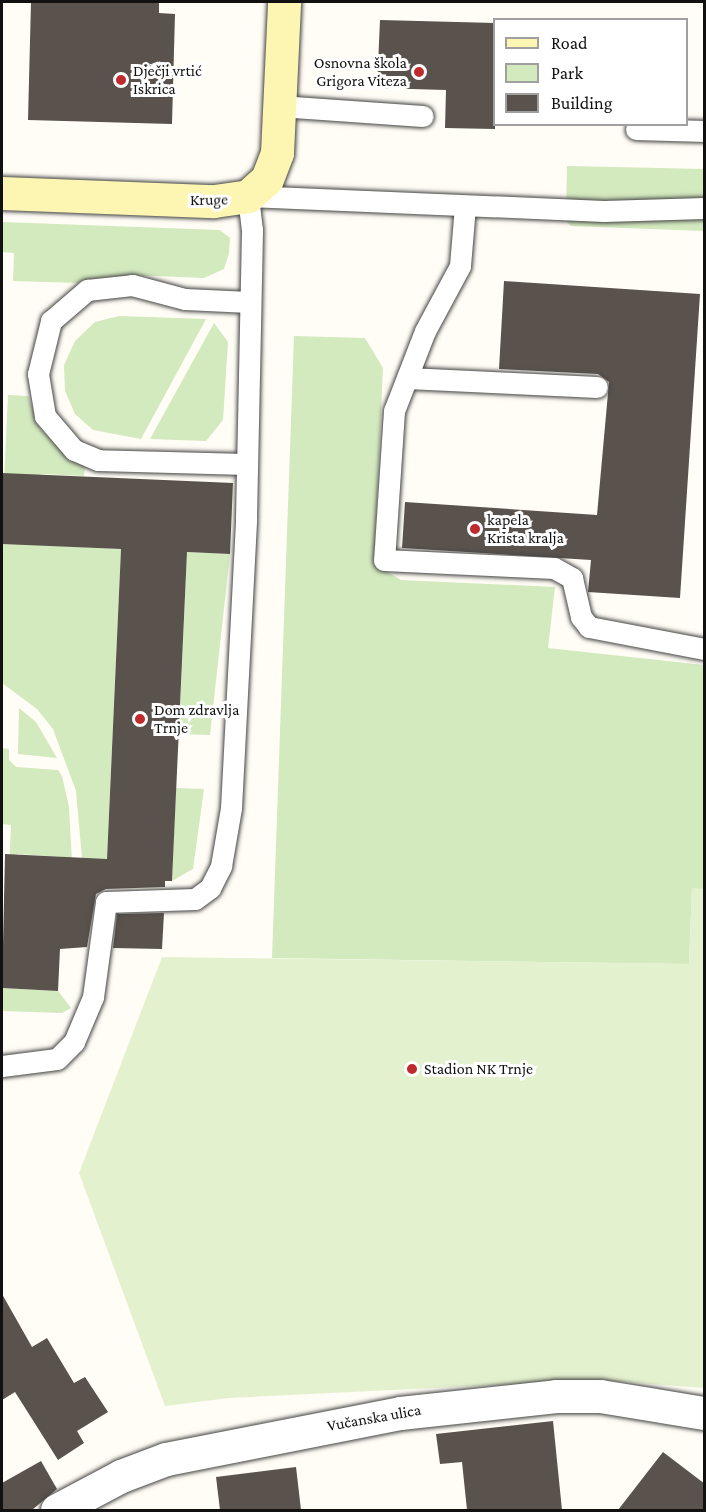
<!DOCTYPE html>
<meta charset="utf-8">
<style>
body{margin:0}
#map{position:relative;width:706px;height:1512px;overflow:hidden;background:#fffdf5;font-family:"Crimson Pro",serif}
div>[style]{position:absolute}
.green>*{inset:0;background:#d3e9be}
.pitch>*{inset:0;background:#e4f1cf}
.building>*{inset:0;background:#59524d}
.roads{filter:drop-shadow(0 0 2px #444) drop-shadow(0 0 2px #444)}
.lane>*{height:21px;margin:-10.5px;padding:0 10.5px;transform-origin:10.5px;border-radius:10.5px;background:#fff}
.street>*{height:33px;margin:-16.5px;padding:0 16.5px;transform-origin:16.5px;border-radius:16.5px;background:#fff}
.secondary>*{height:33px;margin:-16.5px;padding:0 16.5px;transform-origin:16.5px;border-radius:16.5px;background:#fdf6b2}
.dots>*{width:16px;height:16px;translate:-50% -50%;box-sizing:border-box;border:3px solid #fff;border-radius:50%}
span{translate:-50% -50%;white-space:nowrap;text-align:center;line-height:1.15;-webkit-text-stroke:6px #fff;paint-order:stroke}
.poi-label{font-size:16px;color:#111}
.right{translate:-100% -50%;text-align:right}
.left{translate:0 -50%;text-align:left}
.street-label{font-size:16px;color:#111}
.frame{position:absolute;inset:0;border:3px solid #111;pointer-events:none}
.legend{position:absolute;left:493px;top:18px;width:195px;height:108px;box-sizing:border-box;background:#fff;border:2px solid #a0a0a0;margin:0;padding:8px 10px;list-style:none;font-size:18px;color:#111}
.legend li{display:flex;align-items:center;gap:12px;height:30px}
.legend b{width:30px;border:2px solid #a0a0a0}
</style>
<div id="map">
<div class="green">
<i style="clip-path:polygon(567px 166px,704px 169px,704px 231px,571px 226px,566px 221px)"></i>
<i style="clip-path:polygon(2px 222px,220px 230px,230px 238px,229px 253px,224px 269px,204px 278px,131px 275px,78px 283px,13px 281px,14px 253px,2px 252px)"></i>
<i style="clip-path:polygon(119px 316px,206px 319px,141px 439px,93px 430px,75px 414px,65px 391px,64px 365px,75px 341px,95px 322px)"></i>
<i style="clip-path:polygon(214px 323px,228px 342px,223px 420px,206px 441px,150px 439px)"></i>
<i style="clip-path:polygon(294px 336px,365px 338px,383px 368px,374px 564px,401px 580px,555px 587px,548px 648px,704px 665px,704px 889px,692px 889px,689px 964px,272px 958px)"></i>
<i style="clip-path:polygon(8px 395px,28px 396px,40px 429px,67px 456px,85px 465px,84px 476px,43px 474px,4px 483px)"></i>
<i style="clip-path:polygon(2px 522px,41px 524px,40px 545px,121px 549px,106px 878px,82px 858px,76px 791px,53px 729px,37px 709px,2px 683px)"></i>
<i style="clip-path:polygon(187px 552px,230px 554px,210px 735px,179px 734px)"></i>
<i style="clip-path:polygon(19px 708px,36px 722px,57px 758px,18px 754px)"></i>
<i style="clip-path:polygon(2px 748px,9px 749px,9px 760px,16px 767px,58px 770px,62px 776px,69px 807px,72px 862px,63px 897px,64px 857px,17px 854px,9px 869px,11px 825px,2px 824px)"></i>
<i style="clip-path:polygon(176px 788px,204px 789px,193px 869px,172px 881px)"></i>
<i style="clip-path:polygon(2px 988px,58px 991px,71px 1008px,62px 1013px,2px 1011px)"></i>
</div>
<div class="pitch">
<i style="clip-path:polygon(692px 888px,704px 889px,704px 1388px,599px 1380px,229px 1398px,165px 1406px,79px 1173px,162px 957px,689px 964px)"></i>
</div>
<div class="building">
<i style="clip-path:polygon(31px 2px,159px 2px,159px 13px,175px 14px,172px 124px,28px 120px)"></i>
<i style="clip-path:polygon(380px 20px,495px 23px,495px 129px,445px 128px,446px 90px,377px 88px)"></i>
<i style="clip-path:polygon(504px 281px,700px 294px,680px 598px,588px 592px,591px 560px,402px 548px,405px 502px,597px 515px,609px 382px,598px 374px,499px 369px)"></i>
<i style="clip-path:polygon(2px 473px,233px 483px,230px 554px,187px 552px,172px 881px,165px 881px,165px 887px,106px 889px,96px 894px,87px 947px,60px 949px,58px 991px,2px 988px,5px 854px,107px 859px,121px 549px,2px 544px)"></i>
<i style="clip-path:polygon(164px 913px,162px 949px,113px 948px,117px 914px)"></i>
<i style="clip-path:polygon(2px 1294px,32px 1347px,47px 1338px,74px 1383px,85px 1377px,108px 1412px,77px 1431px,84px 1443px,58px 1460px,15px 1392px,2px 1400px)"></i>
<i style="clip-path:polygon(553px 1421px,562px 1510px,467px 1510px,462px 1462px,440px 1464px,436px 1434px)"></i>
<i style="clip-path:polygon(663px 1452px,705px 1484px,705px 1510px,618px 1510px)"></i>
<i style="clip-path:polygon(41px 1461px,57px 1489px,32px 1510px,2px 1510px,2px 1483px)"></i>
<i style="clip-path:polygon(296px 1467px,301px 1510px,220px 1510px,216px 1477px)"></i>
</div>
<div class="roads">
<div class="lane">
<i style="left:279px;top:106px;width:144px;rotate:4deg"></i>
<i style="left:636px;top:129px;width:68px;rotate:1.7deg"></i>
<i style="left:465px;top:206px;width:60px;rotate:94.8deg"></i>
<i style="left:460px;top:266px;width:74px;rotate:118.3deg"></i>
<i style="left:425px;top:331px;width:86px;rotate:111.2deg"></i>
<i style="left:394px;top:411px;width:149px;rotate:93.8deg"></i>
<i style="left:384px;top:560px;width:170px;rotate:2.7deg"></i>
<i style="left:554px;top:568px;width:21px;rotate:29deg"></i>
<i style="left:572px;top:578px;width:40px;rotate:77deg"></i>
<i style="left:581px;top:617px;width:13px;rotate:51deg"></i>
<i style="left:589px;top:627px;width:117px;rotate:10.8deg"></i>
<i style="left:407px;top:378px;width:190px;rotate:2.7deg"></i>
<i style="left:246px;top:464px;width:148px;rotate:-178.5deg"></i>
<i style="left:98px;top:460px;width:26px;rotate:-157deg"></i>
<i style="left:74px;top:450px;width:45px;rotate:-130.5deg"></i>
<i style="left:45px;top:416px;width:43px;rotate:-99.5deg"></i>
<i style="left:38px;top:374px;width:55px;rotate:-76.2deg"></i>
<i style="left:51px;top:321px;width:48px;rotate:-40.7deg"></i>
<i style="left:87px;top:290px;width:45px;rotate:-6.3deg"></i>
<i style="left:132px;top:285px;width:55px;rotate:14.8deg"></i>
<i style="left:185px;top:299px;width:64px;rotate:2.7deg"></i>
<i style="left:2px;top:1066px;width:55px;rotate:-7.3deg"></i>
<i style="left:57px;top:1059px;width:24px;rotate:-45deg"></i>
<i style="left:74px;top:1042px;width:49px;rotate:-67.1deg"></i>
<i style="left:93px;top:997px;width:96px;rotate:-82.2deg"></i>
<i style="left:106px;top:902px;width:89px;rotate:-1.9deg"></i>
<i style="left:195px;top:899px;width:19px;rotate:-36deg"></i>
<i style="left:210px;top:888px;width:25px;rotate:-63deg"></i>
<i style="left:221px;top:866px;width:59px;rotate:-80.2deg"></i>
<i style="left:231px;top:808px;width:290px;rotate:-87deg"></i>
<i style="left:246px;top:518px;width:288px;rotate:-88.8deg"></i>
<i style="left:252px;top:230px;width:34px;rotate:-97deg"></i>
<i style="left:248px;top:196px;width:356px;rotate:2.4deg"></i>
<i style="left:604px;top:211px;width:100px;rotate:-1.7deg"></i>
</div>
<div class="street">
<i style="left:57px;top:1510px;width:72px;rotate:-28deg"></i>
<i style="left:121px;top:1476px;width:48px;rotate:-20.7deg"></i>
<i style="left:166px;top:1459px;width:238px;rotate:-11.1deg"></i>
<i style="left:400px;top:1413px;width:157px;rotate:-6.2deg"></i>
<i style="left:556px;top:1396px;width:44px"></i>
<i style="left:600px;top:1396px;width:105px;rotate:9.3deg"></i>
</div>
<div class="secondary">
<i style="left:2px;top:193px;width:212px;rotate:2.2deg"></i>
<i style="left:214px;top:201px;width:34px;rotate:-8deg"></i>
<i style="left:248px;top:196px;width:25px;rotate:-42deg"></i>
<i style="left:267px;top:179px;width:28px;rotate:-69deg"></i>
<i style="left:277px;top:153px;width:151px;rotate:-87.3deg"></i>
</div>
</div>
<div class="dots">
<i style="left:419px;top:72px;background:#bf2b2d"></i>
<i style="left:121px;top:80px;background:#bf2b2d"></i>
<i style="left:475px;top:529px;background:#bf2b2d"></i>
<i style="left:140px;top:719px;background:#bf2b2d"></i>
<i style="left:412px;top:1069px;background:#bf2b2d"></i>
</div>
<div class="poi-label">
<span class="right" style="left:407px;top:72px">Osnovna škola<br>Grigora Viteza</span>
<span class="left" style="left:133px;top:80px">Dječji vrtić<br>Iskrica</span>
<span class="left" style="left:487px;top:529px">kapela<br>Krista kralja</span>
<span class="left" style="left:154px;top:719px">Dom zdravlja<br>Trnje</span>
<span class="left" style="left:424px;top:1069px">Stadion NK Trnje</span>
</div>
<div class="street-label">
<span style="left:209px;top:200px;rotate:-1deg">Kruge</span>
<span style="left:374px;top:1418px;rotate:-10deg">Vučanska ulica</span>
</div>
<div class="frame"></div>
<ul class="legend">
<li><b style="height:8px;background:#fdf6b2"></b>Road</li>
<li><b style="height:16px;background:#d3e9be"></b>Park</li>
<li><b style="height:16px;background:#59524d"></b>Building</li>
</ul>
</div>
